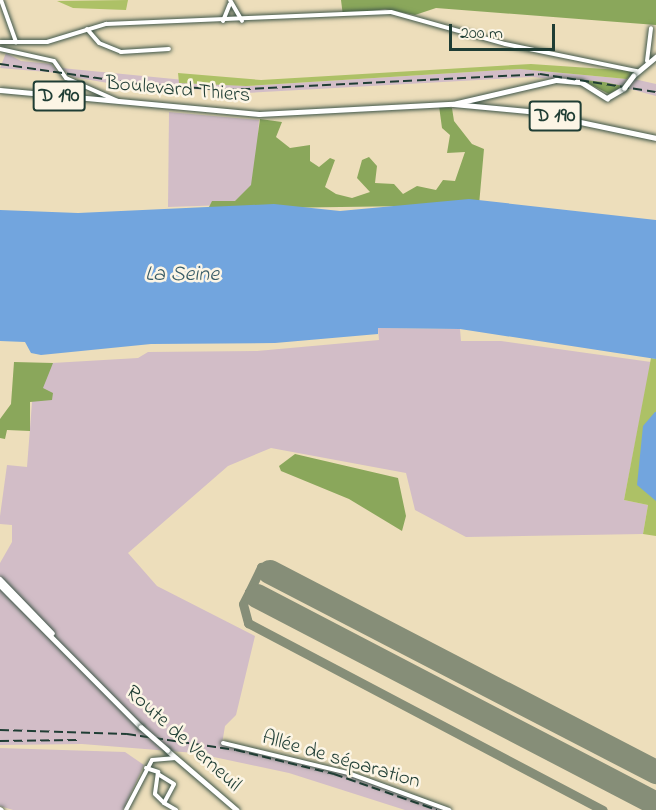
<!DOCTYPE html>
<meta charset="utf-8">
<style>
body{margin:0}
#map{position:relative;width:656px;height:810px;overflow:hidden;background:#eddebb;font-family:"Indie Flower",sans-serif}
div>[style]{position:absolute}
.industrial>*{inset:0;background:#d2bdc7}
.green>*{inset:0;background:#adc166}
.forest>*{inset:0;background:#8aa75b}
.water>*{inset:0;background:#72a5de}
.taxiway>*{height:9px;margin:-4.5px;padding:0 4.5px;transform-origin:4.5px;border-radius:4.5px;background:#868e78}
.runway>*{height:24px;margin:-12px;padding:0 12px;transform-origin:12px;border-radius:12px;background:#868e78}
.roads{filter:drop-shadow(0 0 2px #3e5548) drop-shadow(0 0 2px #3e5548)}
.minor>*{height:4px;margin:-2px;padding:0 2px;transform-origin:2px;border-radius:2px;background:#fff}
.tertiary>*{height:4.5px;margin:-2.25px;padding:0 2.25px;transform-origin:2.25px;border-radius:2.25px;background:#fff}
.secondary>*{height:4.5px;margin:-2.25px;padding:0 2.25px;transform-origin:2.25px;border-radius:2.25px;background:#fff}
.primary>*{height:5px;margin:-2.5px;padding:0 2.5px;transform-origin:2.5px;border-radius:2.5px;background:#fff}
.rail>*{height:1.5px;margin-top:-0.75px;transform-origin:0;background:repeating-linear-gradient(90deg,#1f3d34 0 9px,transparent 0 13.5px)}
.bridges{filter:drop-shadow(0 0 2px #3e5548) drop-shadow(0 0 2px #3e5548)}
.tertiary-bridge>*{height:4.5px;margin:-2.25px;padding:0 2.25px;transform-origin:2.25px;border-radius:2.25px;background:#fff}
.secondary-bridge>*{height:4.5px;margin:-2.25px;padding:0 2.25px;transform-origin:2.25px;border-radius:2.25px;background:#fff}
span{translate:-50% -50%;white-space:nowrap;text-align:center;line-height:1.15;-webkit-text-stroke:5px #fcf5e5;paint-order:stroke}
.shield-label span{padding:2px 4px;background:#fcf5e5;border:2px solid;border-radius:4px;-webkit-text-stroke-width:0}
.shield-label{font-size:20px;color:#1f3d34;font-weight:700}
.street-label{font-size:21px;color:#1f3d34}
.water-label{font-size:22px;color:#385c67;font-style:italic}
.scale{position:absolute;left:449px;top:24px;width:106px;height:27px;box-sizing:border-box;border:3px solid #1f3d34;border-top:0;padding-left:8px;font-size:18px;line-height:21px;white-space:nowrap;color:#1f3d34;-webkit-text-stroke:4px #fcf5e5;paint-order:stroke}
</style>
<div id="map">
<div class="industrial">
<i style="clip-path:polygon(6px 53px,21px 61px,51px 64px,59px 73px,0 68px)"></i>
<i style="clip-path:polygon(61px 68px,246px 86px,520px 69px,627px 79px,623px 86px,532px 77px,247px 93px,108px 83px,73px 77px)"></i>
<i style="clip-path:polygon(634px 79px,656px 84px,656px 96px,626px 88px)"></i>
<i style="clip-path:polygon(169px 112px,259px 120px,255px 204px,168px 207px)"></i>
<i style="clip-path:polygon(378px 328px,460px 329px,461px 341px,501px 341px,651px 362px,624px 500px,648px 505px,643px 534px,466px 537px,415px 510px,406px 473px,271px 448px,228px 466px,128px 553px,157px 586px,255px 636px,236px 715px,225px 726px,222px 744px,348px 775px,444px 810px,405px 810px,289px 773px,195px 753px,82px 744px,0 745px,0 563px,12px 542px,12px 525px,0 524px,0 516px,7px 465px,27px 467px,35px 364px,138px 358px,148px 352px,257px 351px,379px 340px)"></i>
<i style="clip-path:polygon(0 748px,125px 752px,144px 765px,123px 810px,13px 810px,0 806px)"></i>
</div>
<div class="green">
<i style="clip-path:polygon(128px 0,126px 10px,73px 8px,57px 1px)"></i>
<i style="clip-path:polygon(531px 64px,634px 71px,627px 79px,520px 69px,246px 86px,179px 83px,178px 73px,261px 80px)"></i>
<i style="clip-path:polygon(651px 358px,656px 359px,656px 536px,643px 534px,648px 505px,624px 500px)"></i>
</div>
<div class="forest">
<i style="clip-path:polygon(341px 0,656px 0,656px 25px,436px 8px,415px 15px,385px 9px,343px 16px)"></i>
<i style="clip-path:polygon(564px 78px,604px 82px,623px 86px,609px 94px,582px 80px)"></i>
<i style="clip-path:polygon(439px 106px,452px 108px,454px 121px,472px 144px,484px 149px,479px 205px,208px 209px,212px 201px,235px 201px,251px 185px,260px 119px,282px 122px,276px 137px,290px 148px,310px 145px,310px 161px,319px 167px,330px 158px,335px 160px,325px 187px,336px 194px,352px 198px,370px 192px,357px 178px,362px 160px,369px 157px,377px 166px,375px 183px,394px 184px,403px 194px,417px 186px,436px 190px,443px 180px,455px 181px,465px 152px,447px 153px,450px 135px,442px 128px)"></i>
<i style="clip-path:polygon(14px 362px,53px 363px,43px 388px,53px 393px,52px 400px,30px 402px,30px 431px,7px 430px,5px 439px,0 438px,0 419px,11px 404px)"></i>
<i style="clip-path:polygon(295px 454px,398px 478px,406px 516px,402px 531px,349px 499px,281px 471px,279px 466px)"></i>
</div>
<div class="water">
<i style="clip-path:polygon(469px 199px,656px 220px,656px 359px,460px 329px,378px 328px,378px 334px,275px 343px,151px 344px,41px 355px,31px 353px,25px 342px,0 341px,0 210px,78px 213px,274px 204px,340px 211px)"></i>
<i style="clip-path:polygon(655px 412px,656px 412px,656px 501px,637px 485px,643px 426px)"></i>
</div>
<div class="taxiway">
<i style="left:249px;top:592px;width:28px;rotate:-64deg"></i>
<i style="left:261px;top:567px;width:10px;rotate:29deg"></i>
<i style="left:257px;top:596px;width:9px;rotate:-153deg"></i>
<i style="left:249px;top:592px;width:13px;rotate:117deg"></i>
<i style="left:243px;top:604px;width:20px;rotate:75deg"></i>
<i style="left:248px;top:623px;width:401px;rotate:27.8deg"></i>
</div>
<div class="runway">
<i style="left:270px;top:572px;width:435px;rotate:27.4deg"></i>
<i style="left:257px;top:596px;width:450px;rotate:27.5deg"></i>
</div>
<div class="roads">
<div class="minor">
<i style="left:1px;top:0;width:45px;rotate:70.3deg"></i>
<i style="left:230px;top:0;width:24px;rotate:60deg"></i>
<i style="left:223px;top:21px;width:18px;rotate:-68deg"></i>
<i style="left:87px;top:29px;width:18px;rotate:49deg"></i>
<i style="left:99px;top:43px;width:24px;rotate:22deg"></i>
<i style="left:121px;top:52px;width:48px;rotate:-3.6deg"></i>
<i style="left:0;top:42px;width:47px"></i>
<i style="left:47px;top:42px;width:62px;rotate:-17deg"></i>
<i style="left:106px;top:24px;width:285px;rotate:-2.4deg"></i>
<i style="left:391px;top:12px;width:118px;rotate:15.7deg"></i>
<i style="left:505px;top:44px;width:135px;rotate:11.6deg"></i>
<i style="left:0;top:49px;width:55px;rotate:12.5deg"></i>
<i style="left:54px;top:61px;width:21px;rotate:55deg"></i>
<i style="left:66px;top:78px;width:57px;rotate:23.9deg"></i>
<i style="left:647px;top:61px;width:33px;rotate:-83deg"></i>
<i style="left:223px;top:743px;width:129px;rotate:13.5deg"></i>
<i style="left:348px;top:773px;width:108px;rotate:20.1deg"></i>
<i style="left:146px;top:768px;width:13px;rotate:18deg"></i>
<i style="left:158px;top:772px;width:22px;rotate:98deg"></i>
<i style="left:155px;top:794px;width:13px;rotate:45deg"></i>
<i style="left:164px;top:803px;width:21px;rotate:-62deg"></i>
<i style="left:174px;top:784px;width:19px;rotate:-148deg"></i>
<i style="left:164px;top:803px;width:14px;rotate:30deg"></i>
<i style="left:0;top:809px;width:2px;rotate:27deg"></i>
<i style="left:126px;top:810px;width:56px;rotate:-62.5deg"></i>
<i style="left:152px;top:760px;width:24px;rotate:-5deg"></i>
</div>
<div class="tertiary">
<i style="left:633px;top:76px;width:30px;rotate:-40deg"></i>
<i style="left:453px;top:104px;width:106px;rotate:-13.1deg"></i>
<i style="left:556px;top:80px;width:25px;rotate:5deg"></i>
<i style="left:581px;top:82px;width:31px;rotate:32deg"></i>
<i style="left:607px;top:98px;width:20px;rotate:-30deg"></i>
</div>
<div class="secondary">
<i style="left:0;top:579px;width:75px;rotate:46.1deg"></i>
<i style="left:0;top:585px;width:200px;rotate:45.2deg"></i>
<i style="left:167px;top:750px;width:92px;rotate:40.6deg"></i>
</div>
<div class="primary">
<i style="left:0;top:90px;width:260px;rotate:5.3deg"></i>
<i style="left:259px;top:114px;width:194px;rotate:-3deg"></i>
<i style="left:453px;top:104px;width:75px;rotate:5.3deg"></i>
<i style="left:528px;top:111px;width:131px;rotate:11.9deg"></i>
</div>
</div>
<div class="rail">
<i style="left:0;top:64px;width:140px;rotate:8.2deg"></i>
<i style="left:139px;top:84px;width:89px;rotate:3.9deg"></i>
<i style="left:228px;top:90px;width:312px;rotate:-2.9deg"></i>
<i style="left:540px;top:74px;width:117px;rotate:8.8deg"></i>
<i style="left:0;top:730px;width:127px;rotate:1.8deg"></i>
<i style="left:127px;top:734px;width:110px;rotate:8.4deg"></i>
<i style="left:236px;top:750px;width:101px;rotate:13.8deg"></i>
<i style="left:334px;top:774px;width:109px;rotate:19.3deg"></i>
<i style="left:0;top:741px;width:77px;rotate:-0.7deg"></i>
</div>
<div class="bridges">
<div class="tertiary-bridge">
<i style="left:624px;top:88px;width:15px;rotate:-53deg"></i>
</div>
<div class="secondary-bridge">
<i style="left:141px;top:727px;width:35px;rotate:41deg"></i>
</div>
</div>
<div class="shield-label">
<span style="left:59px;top:96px">D 190</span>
<span style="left:555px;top:116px">D 190</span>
</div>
<div class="street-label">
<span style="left:178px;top:90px;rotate:5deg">Boulevard Thiers</span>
<span style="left:183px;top:739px;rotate:42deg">Route de Verneuil</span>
<span style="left:341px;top:760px;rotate:16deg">Allée de séparation</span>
</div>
<div class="water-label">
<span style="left:182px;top:276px">La Seine</span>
</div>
<div class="scale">200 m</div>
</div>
